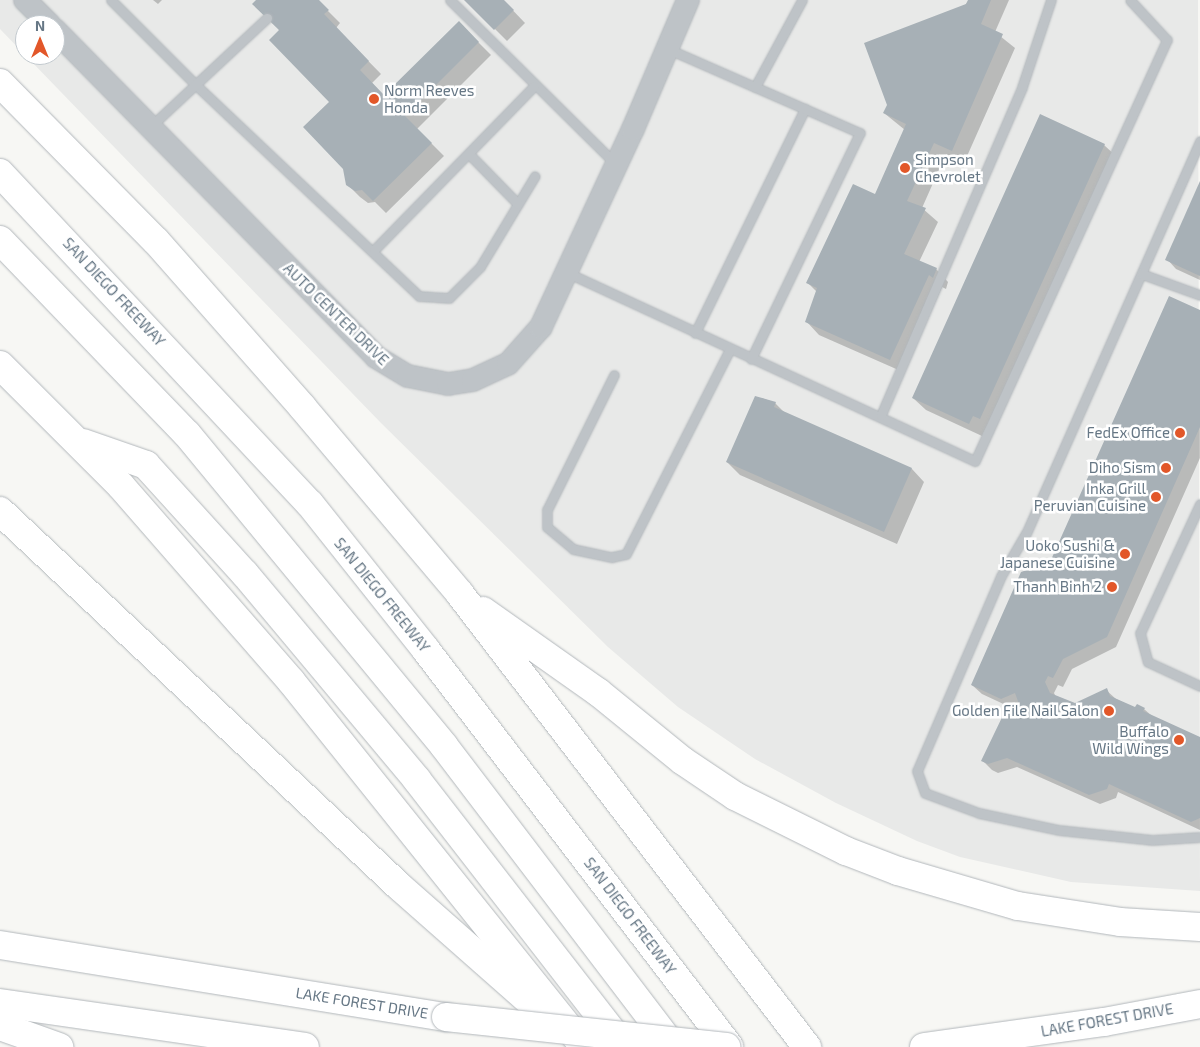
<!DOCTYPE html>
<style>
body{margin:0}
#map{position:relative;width:1200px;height:1047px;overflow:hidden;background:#f7f7f4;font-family:"Exo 2",sans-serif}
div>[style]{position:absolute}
.built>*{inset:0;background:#e8e9e8}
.shadow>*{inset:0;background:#0003}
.building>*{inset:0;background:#a7b0b6}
.roads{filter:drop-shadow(0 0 1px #b2b7bb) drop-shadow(0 0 1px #b2b7bb)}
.service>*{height:9px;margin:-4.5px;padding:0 4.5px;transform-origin:4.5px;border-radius:4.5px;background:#bec3c7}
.tertiary>*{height:22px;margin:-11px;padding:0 11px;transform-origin:11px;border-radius:11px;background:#bec3c7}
.primary>*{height:28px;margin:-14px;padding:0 14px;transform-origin:14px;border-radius:14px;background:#fff}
.motorway>*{height:28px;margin:-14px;padding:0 14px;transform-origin:14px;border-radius:14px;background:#fff}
.bridges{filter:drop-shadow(0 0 1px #b2b7bb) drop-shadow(0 0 1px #b2b7bb)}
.primary-bridge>*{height:28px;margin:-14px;padding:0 14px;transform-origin:14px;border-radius:14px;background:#fff}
.dots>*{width:14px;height:14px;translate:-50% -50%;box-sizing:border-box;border:2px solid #fff;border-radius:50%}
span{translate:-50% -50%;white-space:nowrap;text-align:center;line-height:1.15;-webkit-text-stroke:5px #fff;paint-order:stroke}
.poi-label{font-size:15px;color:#667785}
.left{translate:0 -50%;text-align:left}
.right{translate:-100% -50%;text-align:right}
.street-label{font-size:15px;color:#667785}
.north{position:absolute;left:15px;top:15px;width:50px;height:50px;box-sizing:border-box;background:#fff;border:1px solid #c2c9ce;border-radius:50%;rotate:0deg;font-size:14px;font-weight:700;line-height:20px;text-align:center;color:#667785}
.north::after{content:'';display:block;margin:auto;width:18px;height:22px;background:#e25729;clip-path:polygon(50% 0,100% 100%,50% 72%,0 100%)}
</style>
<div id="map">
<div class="built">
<i style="clip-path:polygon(evenodd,0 0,1198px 0,1200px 891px,1071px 882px,960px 857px,917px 841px,836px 803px,755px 759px,678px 707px,608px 647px,381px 423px,0 29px,0 0,25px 25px,55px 25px,55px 55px,25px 55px,25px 25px)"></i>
</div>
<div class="shadow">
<i style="clip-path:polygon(153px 0,162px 0,158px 4px)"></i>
<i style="clip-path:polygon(258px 0,317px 0,340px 23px,336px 28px,381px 74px,372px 83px,384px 96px,459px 23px,491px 55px,417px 129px,444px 156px,386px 213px,375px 202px,368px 203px,360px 197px,347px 184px,331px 103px)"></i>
<i style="clip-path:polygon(466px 0,503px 0,525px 23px,507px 41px)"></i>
<i style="clip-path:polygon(969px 0,1009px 0,995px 32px,1015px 48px,964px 163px,946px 154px,922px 208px,938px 222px,919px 262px,936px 269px,948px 282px,946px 289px,942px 287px,903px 372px,819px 335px,807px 322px,817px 292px,808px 283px,876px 196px,905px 130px,884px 113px)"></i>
<i style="clip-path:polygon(1104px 145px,1117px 157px,982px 436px,926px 410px,913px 398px)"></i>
<i style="clip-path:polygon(1200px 184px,1200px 280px,1176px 269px,1167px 259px)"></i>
<i style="clip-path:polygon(1200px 311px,1200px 458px,1116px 647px,1072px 669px,1063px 687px,1058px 685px,1054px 693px,1056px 697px,1075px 705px,1106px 690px,1116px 699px,1136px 709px,1144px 709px,1152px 716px,1200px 738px,1200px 830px,1118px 792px,1116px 798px,1100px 804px,1017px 767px,998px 773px,992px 770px,982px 760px,1012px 708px,982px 694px,972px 685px,1050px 563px)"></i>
<i style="clip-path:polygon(762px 398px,775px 403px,786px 414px,912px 469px,924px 482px,897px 544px,740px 475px,727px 462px)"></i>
</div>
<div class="building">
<i style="clip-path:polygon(256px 0,319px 0,329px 10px,324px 14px,369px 61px,360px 70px,384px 95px,459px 21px,479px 42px,405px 116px,432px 143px,373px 201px,362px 190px,355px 191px,346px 185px,343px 169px,303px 127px,329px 102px,269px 40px,279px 30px,252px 4px)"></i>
<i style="clip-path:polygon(464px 0,504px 0,514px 10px,494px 30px)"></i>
<i style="clip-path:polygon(968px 0,991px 0,981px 24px,1003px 34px,952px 151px,934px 143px,907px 201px,926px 208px,904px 254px,937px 268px,933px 278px,929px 275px,890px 360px,805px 322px,817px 288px,806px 283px,853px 184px,875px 194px,906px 124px,883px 113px,887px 105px,864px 43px,966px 4px)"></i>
<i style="clip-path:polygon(1040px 114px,1105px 144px,980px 419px,973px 416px,969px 424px,912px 398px)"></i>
<i style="clip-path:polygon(1200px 181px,1200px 276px,1165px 260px)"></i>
<i style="clip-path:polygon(1169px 296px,1200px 310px,1200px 427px,1107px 637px,1063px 659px,1053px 678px,1048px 676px,1045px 682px,1050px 693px,1075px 703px,1107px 688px,1110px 696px,1135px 707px,1137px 704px,1145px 708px,1143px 711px,1200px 737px,1200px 818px,1191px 822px,1109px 784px,1107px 789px,1089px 795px,1007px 758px,988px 764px,981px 761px,1006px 709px,1019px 704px,1015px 693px,1001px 699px,971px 685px,1021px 572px,1050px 562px)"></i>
<i style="clip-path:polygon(755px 396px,776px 402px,774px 407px,912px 468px,884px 532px,726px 462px)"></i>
</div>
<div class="roads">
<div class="service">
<i style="left:111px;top:0;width:122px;rotate:45deg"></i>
<i style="left:197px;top:86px;width:306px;rotate:43.4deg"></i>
<i style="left:419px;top:296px;width:30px;rotate:4deg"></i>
<i style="left:449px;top:298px;width:44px;rotate:-45deg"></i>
<i style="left:480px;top:267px;width:106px;rotate:-58.9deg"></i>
<i style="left:450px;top:0;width:232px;rotate:44.7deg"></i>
<i style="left:668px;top:49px;width:95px;rotate:23.6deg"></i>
<i style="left:150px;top:127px;width:160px;rotate:-43deg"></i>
<i style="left:1200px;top:141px;width:429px;rotate:113.9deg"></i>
<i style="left:1026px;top:533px;width:50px;rotate:120.2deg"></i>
<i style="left:1001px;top:576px;width:212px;rotate:113.3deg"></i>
<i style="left:917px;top:771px;width:23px;rotate:70deg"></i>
<i style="left:925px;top:793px;width:58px;rotate:20.3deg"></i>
<i style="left:979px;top:813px;width:82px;rotate:12deg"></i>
<i style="left:1059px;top:830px;width:94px;rotate:6.1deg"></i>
<i style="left:1152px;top:840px;width:48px;rotate:-3.6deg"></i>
<i style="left:469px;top:154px;width:70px;rotate:45.6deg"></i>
<i style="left:374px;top:250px;width:229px;rotate:-45.7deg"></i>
<i style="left:568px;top:273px;width:448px;rotate:24.8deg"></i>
<i style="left:975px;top:461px;width:463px;rotate:-65.5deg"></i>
<i style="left:1167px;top:40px;width:54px;rotate:-132.8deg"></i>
<i style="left:1142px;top:274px;width:62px;rotate:19.9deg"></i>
<i style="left:695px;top:333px;width:250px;rotate:-63.9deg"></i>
<i style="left:751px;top:359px;width:251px;rotate:-64.3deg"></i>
<i style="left:860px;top:133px;width:115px;rotate:-156.3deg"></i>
<i style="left:755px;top:87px;width:99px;rotate:-61.6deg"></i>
<i style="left:614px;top:375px;width:151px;rotate:116.4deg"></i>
<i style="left:547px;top:510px;width:17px;rotate:90deg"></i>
<i style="left:547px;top:527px;width:34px;rotate:40deg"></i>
<i style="left:573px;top:549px;width:40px;rotate:12deg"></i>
<i style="left:612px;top:557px;width:14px;rotate:-12deg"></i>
<i style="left:626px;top:554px;width:230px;rotate:-63.1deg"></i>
<i style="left:881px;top:415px;width:357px;rotate:-66.7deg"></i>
<i style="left:1022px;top:87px;width:92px;rotate:-71.6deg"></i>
<i style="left:1200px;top:504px;width:142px;rotate:114.9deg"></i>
<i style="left:1140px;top:633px;width:30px;rotate:75deg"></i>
<i style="left:1148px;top:662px;width:57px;rotate:24.8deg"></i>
</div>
<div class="tertiary">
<i style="left:25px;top:0;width:35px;rotate:45deg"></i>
<i style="left:55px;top:30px;width:458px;rotate:45.5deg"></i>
<i style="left:376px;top:357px;width:37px;rotate:31deg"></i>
<i style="left:408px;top:376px;width:41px;rotate:11.3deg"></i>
<i style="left:448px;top:384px;width:25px;rotate:-9deg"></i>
<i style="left:473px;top:380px;width:38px;rotate:-25deg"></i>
<i style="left:508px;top:364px;width:50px;rotate:-48.3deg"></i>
<i style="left:541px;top:327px;width:218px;rotate:-65.1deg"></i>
<i style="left:633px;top:129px;width:140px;rotate:-66.9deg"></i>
</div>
<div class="primary">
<i style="left:0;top:945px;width:452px;rotate:9.2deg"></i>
<i style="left:0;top:1003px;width:308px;rotate:8.2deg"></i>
<i style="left:924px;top:1047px;width:182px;rotate:-7.9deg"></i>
<i style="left:1104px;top:1022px;width:98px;rotate:-10.6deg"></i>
</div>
<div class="motorway">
<i style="left:0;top:83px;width:222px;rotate:45.4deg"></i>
<i style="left:156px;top:241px;width:222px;rotate:48.6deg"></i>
<i style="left:303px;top:408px;width:243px;rotate:49.8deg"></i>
<i style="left:460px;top:594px;width:571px;rotate:52.55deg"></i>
<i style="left:0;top:173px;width:453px;rotate:46.9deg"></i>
<i style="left:310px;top:504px;width:186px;rotate:51.5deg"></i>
<i style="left:426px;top:650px;width:499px;rotate:52.6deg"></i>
<i style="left:0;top:240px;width:269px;rotate:46.1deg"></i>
<i style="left:187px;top:434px;width:404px;rotate:50.5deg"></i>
<i style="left:444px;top:746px;width:378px;rotate:52.7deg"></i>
<i style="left:0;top:365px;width:171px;rotate:45deg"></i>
<i style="left:121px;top:486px;width:259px;rotate:48.9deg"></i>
<i style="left:291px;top:681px;width:469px;rotate:51.3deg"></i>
<i style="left:83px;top:443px;width:67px;rotate:19.2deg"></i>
<i style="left:146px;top:465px;width:147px;rotate:47.8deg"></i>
<i style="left:245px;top:574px;width:268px;rotate:50.1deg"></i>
<i style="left:417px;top:780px;width:338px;rotate:52.2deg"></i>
<i style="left:0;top:511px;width:549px;rotate:43.23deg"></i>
<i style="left:400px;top:887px;width:181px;rotate:41.4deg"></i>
<i style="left:483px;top:611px;width:141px;rotate:35.2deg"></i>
<i style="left:598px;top:692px;width:109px;rotate:39.1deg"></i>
<i style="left:683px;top:761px;width:63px;rotate:33.9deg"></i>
<i style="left:735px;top:796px;width:124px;rotate:26.4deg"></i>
<i style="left:846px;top:851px;width:56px;rotate:21deg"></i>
<i style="left:898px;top:871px;width:125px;rotate:16.3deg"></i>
<i style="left:1018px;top:906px;width:103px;rotate:8.9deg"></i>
<i style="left:1120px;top:922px;width:80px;rotate:3.6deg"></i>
<i style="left:0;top:1026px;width:63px;rotate:19.6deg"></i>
</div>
</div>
<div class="bridges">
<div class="primary-bridge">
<i style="left:446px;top:1017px;width:282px;rotate:6.1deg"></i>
</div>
</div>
<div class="dots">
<i style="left:374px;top:99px;background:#e25729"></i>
<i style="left:905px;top:168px;background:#e25729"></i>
<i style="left:1180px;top:433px;background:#e25729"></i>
<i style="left:1166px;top:468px;background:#e25729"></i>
<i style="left:1156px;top:497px;background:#e25729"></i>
<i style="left:1125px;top:554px;background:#e25729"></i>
<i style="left:1112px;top:587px;background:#e25729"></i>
<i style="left:1109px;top:711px;background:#e25729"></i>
<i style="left:1179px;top:740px;background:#e25729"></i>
</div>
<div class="poi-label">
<span class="left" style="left:384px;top:99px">Norm Reeves<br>Honda</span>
<span class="left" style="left:915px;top:168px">Simpson<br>Chevrolet</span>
<span class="right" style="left:1170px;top:433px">FedEx Office</span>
<span class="right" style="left:1156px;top:468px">Diho Sism</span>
<span class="right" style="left:1146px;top:497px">Inka Grill<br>Peruvian Cuisine</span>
<span class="right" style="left:1115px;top:554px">Uoko Sushi &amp;<br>Japanese Cuisine</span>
<span class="right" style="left:1102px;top:587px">Thanh Binh 2</span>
<span class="right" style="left:1099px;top:711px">Golden File Nail Salon</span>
<span class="right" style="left:1169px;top:740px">Buffalo<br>Wild Wings</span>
</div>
<div class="street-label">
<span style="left:114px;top:292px;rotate:47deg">SAN DIEGO FREEWAY</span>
<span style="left:336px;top:314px;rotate:44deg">AUTO CENTER DRIVE</span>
<span style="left:382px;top:595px;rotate:51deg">SAN DIEGO FREEWAY</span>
<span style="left:630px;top:916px;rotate:53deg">SAN DIEGO FREEWAY</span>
<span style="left:362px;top:1003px;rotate:9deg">LAKE FOREST DRIVE</span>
<span style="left:1107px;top:1020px;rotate:-10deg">LAKE FOREST DRIVE</span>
</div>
<div class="north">N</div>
</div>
